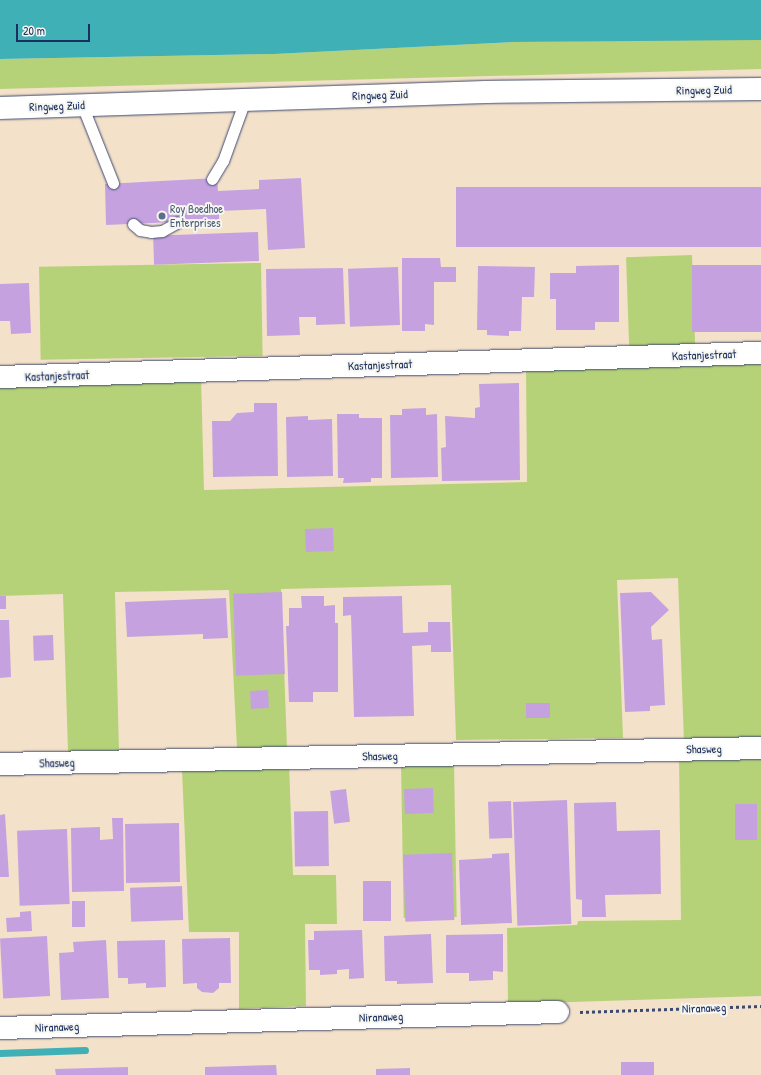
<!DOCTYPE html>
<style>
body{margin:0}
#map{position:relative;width:761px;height:1075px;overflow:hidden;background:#f4e1ca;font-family:"Patrick Hand",sans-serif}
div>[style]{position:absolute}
.green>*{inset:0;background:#b6d278;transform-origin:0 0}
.water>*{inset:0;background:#3fb0b6}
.stream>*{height:7px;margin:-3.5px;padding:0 3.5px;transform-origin:3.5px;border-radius:3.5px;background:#3fb0b6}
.building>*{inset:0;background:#c5a2df;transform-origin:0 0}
.path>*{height:2.5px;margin-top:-1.25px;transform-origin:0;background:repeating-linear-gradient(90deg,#3c4a6e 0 3px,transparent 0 6px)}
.roads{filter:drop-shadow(0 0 1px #3c4a6e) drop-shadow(0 0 1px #3c4a6e)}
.service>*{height:11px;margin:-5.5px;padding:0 5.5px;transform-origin:5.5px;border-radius:5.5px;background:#fff}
.minor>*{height:22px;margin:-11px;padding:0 11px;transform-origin:11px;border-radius:11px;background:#fff}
.tertiary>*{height:22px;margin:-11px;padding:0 11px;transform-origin:11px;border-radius:11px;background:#fff}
.dots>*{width:11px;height:11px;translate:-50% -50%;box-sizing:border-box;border:2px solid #f6f6f2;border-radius:50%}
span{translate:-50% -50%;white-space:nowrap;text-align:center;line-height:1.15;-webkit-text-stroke:4px #f6f6f2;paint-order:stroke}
.street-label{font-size:12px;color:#1b2f5e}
.service-label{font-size:12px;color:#4e5e75}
.left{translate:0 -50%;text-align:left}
.scale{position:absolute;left:16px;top:24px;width:74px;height:18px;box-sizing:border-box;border:2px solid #1b2f5e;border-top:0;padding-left:5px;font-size:12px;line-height:14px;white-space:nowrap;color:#1b2f5e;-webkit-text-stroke:3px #f6f6f2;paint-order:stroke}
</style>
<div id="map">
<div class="green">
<i style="clip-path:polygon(725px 39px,761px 40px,761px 69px,0 89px,0 59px,274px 54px,513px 42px)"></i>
<i style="left:692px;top:255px;width:90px;height:66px;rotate:88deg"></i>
<i style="left:261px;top:263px;width:93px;height:222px;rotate:89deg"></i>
<i style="clip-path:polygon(761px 362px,761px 740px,684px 742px,678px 578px,617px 580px,623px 738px,456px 740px,451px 585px,281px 589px,287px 747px,237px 748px,229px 590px,115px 592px,119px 752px,68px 752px,63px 594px,0 596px,0 385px,201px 377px,204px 490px,527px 482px,526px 368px)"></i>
<i style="clip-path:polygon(761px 754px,761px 996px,508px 1004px,507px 928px,577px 925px,578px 921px,681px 920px,679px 755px)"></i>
<i style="clip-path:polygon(289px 762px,293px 875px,336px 875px,337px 924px,305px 924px,306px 1006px,239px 1009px,239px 932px,189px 932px,182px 770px)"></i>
<i style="left:454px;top:763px;width:154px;height:53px;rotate:89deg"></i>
</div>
<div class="water">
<i style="clip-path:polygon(0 0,761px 0,761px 40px,513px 42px,274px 54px,0 59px)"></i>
</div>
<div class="stream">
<i style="left:0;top:1053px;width:85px;rotate:-2deg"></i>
</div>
<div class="building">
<i style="clip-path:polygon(217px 178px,218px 191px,259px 189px,259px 180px,301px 178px,305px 248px,268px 250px,266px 209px,219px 211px,219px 220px,106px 225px,105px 184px)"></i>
<i style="left:761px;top:187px;width:60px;height:305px;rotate:90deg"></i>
<i style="left:258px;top:232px;width:29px;height:105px;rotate:88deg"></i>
<i style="clip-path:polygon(402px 258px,440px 258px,441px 267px,456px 267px,456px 282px,434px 282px,434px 325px,425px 324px,425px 331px,402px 331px)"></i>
<i style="clip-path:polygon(619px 265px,619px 322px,595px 322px,595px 330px,556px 330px,556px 299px,550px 299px,550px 273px,576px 273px,576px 266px)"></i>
<i style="left:761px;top:265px;width:67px;height:69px;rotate:90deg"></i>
<i style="clip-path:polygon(478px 266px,535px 267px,534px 297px,522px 297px,521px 331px,509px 331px,509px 336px,487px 335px,487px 330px,477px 330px)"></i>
<i style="left:398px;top:267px;width:58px;height:50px;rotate:88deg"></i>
<i style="clip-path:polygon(343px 268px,345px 324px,316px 325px,316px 317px,299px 317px,300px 335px,267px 336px,266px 269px)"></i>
<i style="clip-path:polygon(29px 283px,31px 333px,11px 334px,10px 321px,0 321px,0 284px)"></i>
<i style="clip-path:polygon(519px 383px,520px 480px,442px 481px,441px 448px,446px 447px,445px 416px,475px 418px,475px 408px,480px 407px,479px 384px)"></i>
<i style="clip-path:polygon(254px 403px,277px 403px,278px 476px,213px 477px,212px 421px,230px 421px,237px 413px,254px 412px)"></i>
<i style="clip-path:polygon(426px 408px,426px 415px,437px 414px,438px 477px,391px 478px,390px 415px,402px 415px,402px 409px)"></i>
<i style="clip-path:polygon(337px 414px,359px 414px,359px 418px,382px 418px,382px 478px,371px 478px,371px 482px,343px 483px,344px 478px,338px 478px)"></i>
<i style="clip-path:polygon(308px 416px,308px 420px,332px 419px,333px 476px,287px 477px,286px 417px)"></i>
<i style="left:333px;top:528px;width:23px;height:28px;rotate:88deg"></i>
<i style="left:282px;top:592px;width:82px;height:49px;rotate:88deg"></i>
<i style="clip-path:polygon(651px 592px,669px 610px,651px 627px,652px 640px,662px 639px,665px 705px,650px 706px,650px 711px,625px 712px,620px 593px)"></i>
<i style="left:0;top:596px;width:6px;height:13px"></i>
<i style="clip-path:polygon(301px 596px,324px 596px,324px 606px,335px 605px,335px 623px,338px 623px,338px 692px,313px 692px,313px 702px,289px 702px,286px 626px,289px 626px,289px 608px,302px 608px)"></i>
<i style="clip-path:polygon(402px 596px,403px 633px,428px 632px,428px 622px,450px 622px,451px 652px,431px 652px,431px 645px,412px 646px,414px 716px,354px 717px,351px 615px,343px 616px,343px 597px)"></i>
<i style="clip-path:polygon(226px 598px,228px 638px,203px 639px,203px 634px,127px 637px,125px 602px)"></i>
<i style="clip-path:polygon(0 620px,9px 620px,11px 677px,0 678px)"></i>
<i style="left:53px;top:635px;width:25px;height:20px;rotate:88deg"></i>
<i style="left:268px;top:690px;width:18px;height:18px;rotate:87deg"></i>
<i style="left:526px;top:703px;width:24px;height:15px"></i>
<i style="left:433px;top:788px;width:25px;height:29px;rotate:88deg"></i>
<i style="left:346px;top:789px;width:33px;height:16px;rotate:83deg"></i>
<i style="left:567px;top:800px;width:124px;height:54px;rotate:88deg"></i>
<i style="left:511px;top:801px;width:37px;height:23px;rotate:88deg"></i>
<i style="clip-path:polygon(616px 802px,617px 831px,660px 830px,661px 894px,605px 895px,606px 917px,582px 917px,582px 900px,576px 899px,574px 803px)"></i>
<i style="left:735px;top:804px;width:22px;height:36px"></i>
<i style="left:328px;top:811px;width:55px;height:34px;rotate:89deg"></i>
<i style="clip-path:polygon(5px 814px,9px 877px,0 877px,0 815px)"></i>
<i style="clip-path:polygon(112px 818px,123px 818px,124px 891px,72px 892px,71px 828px,100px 827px,100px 840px,113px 839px)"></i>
<i style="left:179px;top:823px;width:59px;height:54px;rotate:89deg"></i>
<i style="left:67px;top:829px;width:75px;height:50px;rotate:88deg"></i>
<i style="left:452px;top:853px;width:67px;height:49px;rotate:88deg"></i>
<i style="clip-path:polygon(509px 853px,512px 923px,461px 925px,459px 860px,492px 858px,492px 854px)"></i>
<i style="left:363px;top:881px;width:28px;height:40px"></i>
<i style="left:182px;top:886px;width:34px;height:52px;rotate:88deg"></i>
<i style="left:72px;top:901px;width:13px;height:26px"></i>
<i style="clip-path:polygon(31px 911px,32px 931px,7px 932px,6px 918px,20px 917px,20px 912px)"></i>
<i style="clip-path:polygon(362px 930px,364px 978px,349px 979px,349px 969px,337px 970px,337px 974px,320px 975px,320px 970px,309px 970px,308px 940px,314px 940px,314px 931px)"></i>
<i style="clip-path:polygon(431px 934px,433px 983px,397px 984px,397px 981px,385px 981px,384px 936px)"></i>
<i style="clip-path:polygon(503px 934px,503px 972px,493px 971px,493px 980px,469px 981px,469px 973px,446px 973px,446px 935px)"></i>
<i style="left:47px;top:936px;width:60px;height:47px;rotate:87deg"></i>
<i style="clip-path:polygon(230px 938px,231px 983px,219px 983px,219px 988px,213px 993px,202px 992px,197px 988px,197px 983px,183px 984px,182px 939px)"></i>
<i style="clip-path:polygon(106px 940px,109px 998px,61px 1000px,59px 953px,74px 952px,73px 942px)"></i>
<i style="clip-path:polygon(165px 940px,166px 987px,146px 988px,146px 983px,128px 984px,128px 978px,118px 978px,117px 941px)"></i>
<i style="left:621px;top:1062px;width:33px;height:13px"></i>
<i style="clip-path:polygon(276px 1065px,277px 1075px,205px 1075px,205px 1067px)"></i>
<i style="clip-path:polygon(128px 1067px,128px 1075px,56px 1075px,55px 1069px)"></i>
<i style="clip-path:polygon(410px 1068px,410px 1075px,376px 1075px,376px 1069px)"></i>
</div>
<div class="path">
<i style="left:580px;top:1012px;width:181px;rotate:-1.9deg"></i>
</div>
<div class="roads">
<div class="service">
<i style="left:82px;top:105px;width:84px;rotate:68.3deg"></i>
<i style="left:212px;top:179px;width:21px;rotate:-59deg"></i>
<i style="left:223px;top:161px;width:65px;rotate:-70.2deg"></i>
<i style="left:133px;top:224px;width:9px;rotate:41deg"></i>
<i style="left:140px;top:230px;width:11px;rotate:10deg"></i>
<i style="left:151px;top:232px;width:11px;rotate:-5deg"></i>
<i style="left:162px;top:231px;width:18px;rotate:-29deg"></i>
</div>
<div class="minor">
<i style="left:0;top:377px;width:761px;rotate:-1.81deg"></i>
<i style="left:0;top:764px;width:761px;rotate:-1.2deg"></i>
<i style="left:0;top:1028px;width:558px;rotate:-1.64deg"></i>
</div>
<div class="tertiary">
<i style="left:0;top:108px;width:486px;rotate:-1.9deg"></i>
<i style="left:486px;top:92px;width:275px;rotate:-0.6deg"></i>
</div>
</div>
<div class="dots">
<i style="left:162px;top:216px;background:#5c6f8a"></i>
</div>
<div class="street-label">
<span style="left:704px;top:90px;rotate:-1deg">Ringweg Zuid</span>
<span style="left:380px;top:95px;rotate:-2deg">Ringweg Zuid</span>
<span style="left:57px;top:106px;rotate:-2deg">Ringweg Zuid</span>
<span style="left:704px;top:355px;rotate:-2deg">Kastanjestraat</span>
<span style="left:380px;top:365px;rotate:-2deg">Kastanjestraat</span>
<span style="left:57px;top:376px;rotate:-2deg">Kastanjestraat</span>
<span style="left:704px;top:749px;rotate:-1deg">Shasweg</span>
<span style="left:380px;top:756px;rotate:-1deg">Shasweg</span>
<span style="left:57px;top:763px;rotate:-1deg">Shasweg</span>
<span style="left:704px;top:1008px;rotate:-2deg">Niranaweg</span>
<span style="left:381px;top:1017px;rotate:-2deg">Niranaweg</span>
<span style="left:57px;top:1027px;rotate:-2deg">Niranaweg</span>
</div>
<div class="service-label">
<span class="left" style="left:170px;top:216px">Roy Boedhoe<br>Enterprises</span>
</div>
<div class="scale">20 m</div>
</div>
